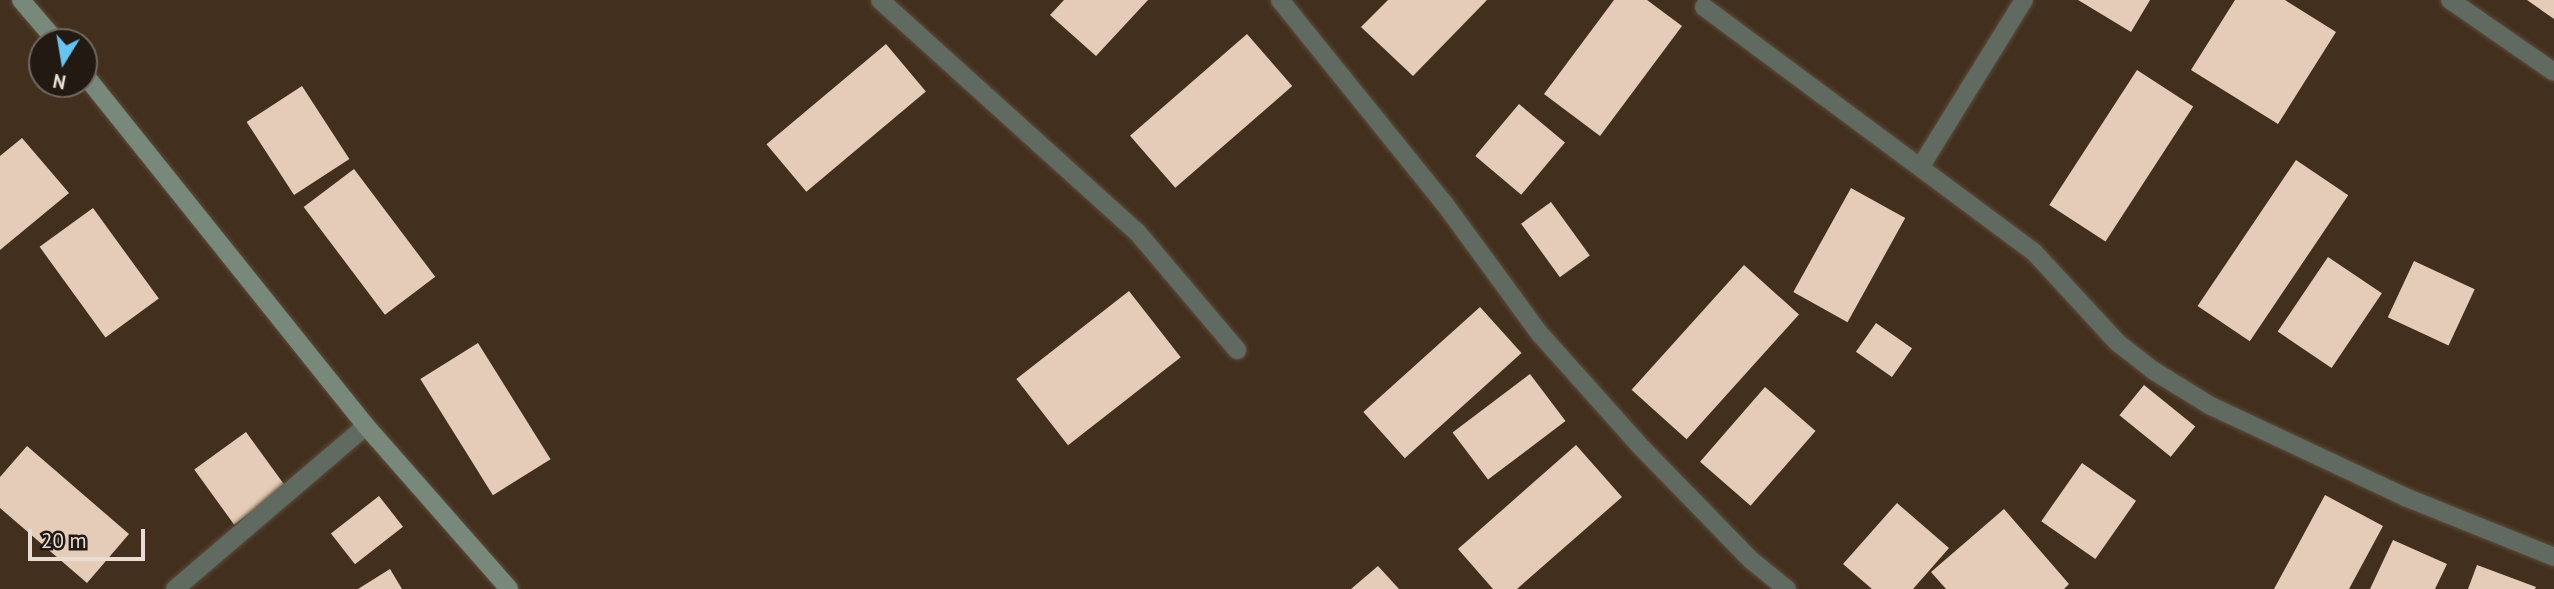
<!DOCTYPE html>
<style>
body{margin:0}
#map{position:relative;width:2554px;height:589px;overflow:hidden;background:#422f1e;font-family:"PT Sans",sans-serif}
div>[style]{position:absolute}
.building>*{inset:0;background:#e5ccb8;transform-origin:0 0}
.roads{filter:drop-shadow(0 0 2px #5d4b3b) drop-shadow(0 0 2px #5d4b3b)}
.street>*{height:18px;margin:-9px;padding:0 9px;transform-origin:9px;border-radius:9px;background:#606a61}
.secondary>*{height:18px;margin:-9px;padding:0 9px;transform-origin:9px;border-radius:9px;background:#78887b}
span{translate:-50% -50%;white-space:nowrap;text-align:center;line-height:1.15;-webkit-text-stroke:7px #221912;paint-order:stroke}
.north{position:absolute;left:28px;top:28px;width:70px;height:70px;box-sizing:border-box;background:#221912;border:2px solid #72675f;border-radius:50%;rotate:191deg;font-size:19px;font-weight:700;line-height:28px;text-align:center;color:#e9dcd2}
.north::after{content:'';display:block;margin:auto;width:24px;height:32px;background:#69c3f1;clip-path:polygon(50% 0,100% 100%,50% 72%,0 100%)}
.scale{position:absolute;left:28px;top:529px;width:117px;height:32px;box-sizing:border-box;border:4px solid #e9dcd2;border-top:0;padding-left:9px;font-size:21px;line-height:24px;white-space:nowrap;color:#e9dcd2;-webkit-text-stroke:5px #221912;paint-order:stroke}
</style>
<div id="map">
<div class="building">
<i style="clip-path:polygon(1064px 0,1148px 0,1096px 56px,1050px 15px)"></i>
<i style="clip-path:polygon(1388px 0,1487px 0,1413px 76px,1361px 27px)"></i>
<i style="clip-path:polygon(1614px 0,1647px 0,1682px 26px,1600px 136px,1544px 94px)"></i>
<i style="clip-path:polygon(2078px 0,2150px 0,2131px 32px)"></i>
<i style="clip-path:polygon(2235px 0,2285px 0,2336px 32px,2278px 124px,2191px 70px)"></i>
<i style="clip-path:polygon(2527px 0,2554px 0,2554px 19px)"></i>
<i style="left:1247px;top:34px;width:69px;height:155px;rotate:49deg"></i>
<i style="left:886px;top:44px;width:62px;height:156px;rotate:50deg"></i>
<i style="left:2137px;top:70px;width:67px;height:161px;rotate:33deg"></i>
<i style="left:302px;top:86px;width:87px;height:66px;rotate:57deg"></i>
<i style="left:1519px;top:104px;width:60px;height:68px;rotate:40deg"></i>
<i style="clip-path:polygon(22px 138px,69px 193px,0 250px,0 156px)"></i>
<i style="left:2296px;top:160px;width:63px;height:176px;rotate:34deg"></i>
<i style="left:354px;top:169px;width:135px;height:63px;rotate:53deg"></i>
<i style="left:1851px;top:188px;width:62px;height:119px;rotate:29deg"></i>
<i style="left:1551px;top:202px;width:66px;height:37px;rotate:54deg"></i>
<i style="left:93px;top:208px;width:112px;height:66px;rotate:54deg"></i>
<i style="left:2328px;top:257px;width:65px;height:90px;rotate:34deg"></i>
<i style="left:2414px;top:261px;width:67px;height:62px;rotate:25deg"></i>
<i style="left:1744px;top:265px;width:74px;height:168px;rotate:42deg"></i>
<i style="left:1129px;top:291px;width:84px;height:143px;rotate:52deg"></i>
<i style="left:1480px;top:307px;width:62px;height:157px;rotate:48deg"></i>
<i style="left:1876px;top:323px;width:44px;height:35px;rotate:35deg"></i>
<i style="left:478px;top:343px;width:137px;height:68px;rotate:58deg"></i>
<i style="left:1530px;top:374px;width:59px;height:97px;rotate:53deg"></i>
<i style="left:2144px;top:385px;width:66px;height:39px;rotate:39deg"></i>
<i style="left:1765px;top:387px;width:67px;height:99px;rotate:41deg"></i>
<i style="left:246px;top:432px;width:68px;height:64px;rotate:54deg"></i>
<i style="clip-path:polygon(1576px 445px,1622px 497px,1517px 589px,1493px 589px,1458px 549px)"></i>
<i style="clip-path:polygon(27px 446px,129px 534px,87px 583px,0 508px,0 477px)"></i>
<i style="left:2082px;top:463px;width:66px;height:71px;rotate:35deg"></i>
<i style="clip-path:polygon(2325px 495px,2383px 526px,2349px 589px,2274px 589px)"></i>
<i style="left:379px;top:496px;width:39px;height:61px;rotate:52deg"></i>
<i style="clip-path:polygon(1897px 503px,1949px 548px,1913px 589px,1872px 589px,1843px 564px)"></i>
<i style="clip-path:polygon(2004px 509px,2069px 584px,2064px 589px,1946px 589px,1931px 572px)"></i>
<i style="clip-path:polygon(2393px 540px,2447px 564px,2435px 589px,2370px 589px)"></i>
<i style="clip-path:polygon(2477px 565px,2536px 587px,2535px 589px,2468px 589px)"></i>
<i style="clip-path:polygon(1378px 566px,1399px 589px,1351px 589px)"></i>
<i style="clip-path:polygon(390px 569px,402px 589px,358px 589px)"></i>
</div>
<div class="roads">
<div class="street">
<i style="left:880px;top:0;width:346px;rotate:42.1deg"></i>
<i style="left:1137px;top:232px;width:155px;rotate:49.7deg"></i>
<i style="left:1280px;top:0;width:261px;rotate:51.1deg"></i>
<i style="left:1444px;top:203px;width:162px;rotate:53.8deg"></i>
<i style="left:1540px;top:334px;width:153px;rotate:48.2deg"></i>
<i style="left:1642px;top:448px;width:156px;rotate:45.8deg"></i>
<i style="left:1751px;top:560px;width:46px;rotate:38.9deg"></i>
<i style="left:2450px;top:0;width:126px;rotate:34.7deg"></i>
<i style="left:1704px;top:7px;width:410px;rotate:36.6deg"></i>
<i style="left:2033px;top:251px;width:125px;rotate:47.3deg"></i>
<i style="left:2118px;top:343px;width:46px;rotate:37.9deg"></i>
<i style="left:2154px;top:371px;width:67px;rotate:31.6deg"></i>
<i style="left:2211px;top:406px;width:214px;rotate:25.1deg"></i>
<i style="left:2405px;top:497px;width:161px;rotate:21.9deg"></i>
<i style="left:1921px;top:166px;width:195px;rotate:-58.2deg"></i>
<i style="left:175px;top:589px;width:251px;rotate:-40.5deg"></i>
</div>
<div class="secondary">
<i style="left:21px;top:0;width:55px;rotate:49.4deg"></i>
<i style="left:84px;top:74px;width:451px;rotate:51.3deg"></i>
<i style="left:366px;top:426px;width:217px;rotate:48.7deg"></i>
</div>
</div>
<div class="north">N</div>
<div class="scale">20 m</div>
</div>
